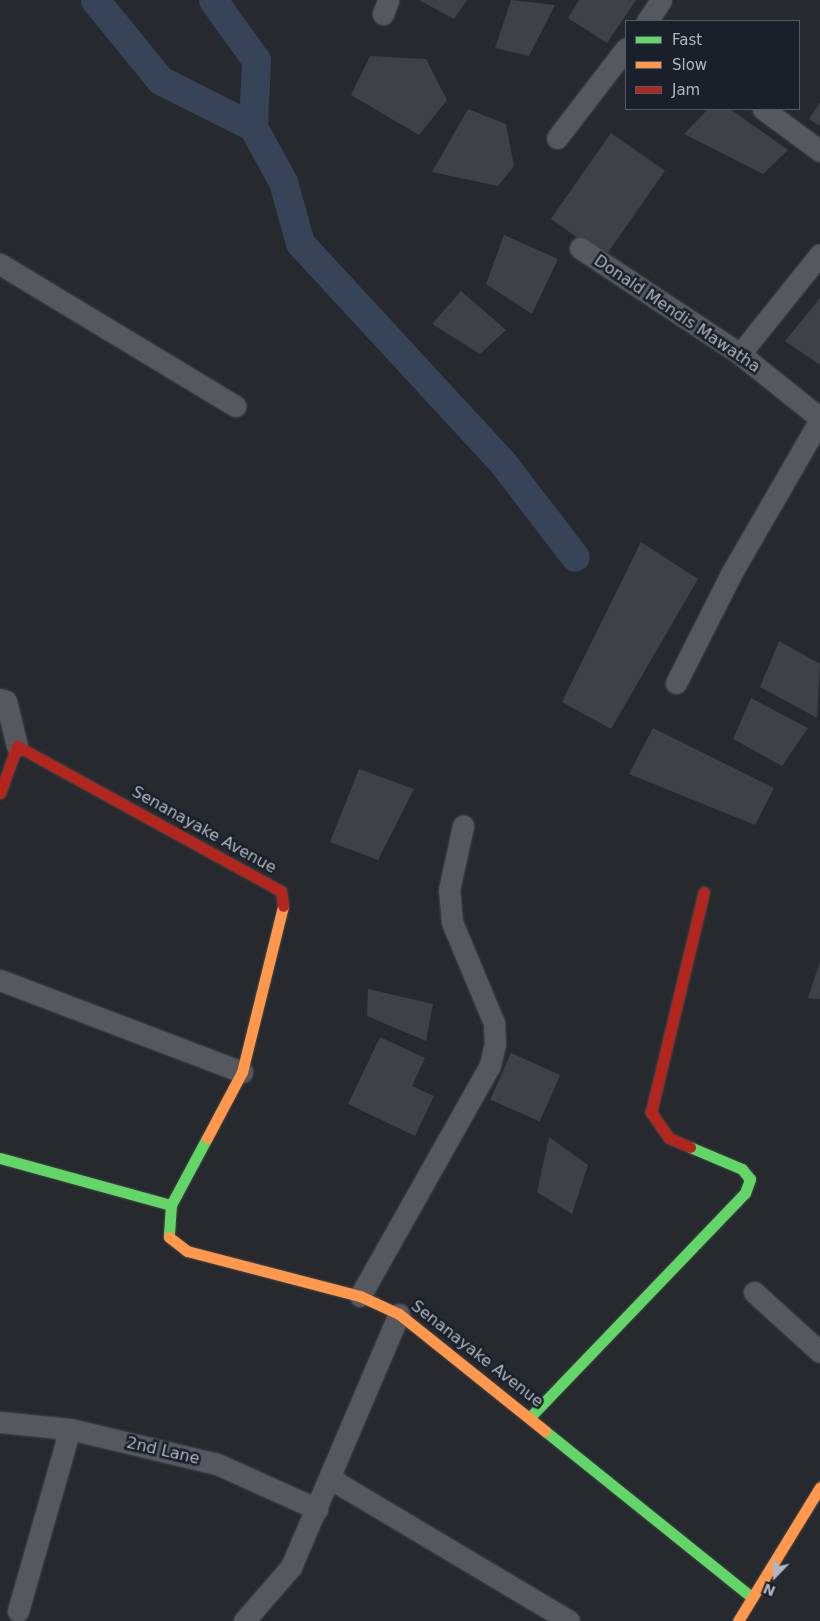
<!DOCTYPE html>
<style>
body{margin:0}
#map{position:relative;width:820px;height:1621px;overflow:hidden;background:#262a2f;font-family:"DejaVu Sans",sans-serif}
div>[style]{position:absolute}
.canal>*{height:29px;margin:-14.5px;padding:0 14.5px;transform-origin:14.5px;border-radius:14.5px;background:#374457}
.building>*{inset:0;background:#3e4146;transform-origin:0 0}
.roads{filter:drop-shadow(0 0 1px #43464a) drop-shadow(0 0 1px #43464a)}
.street>*{height:21px;margin:-10.5px;padding:0 10.5px;transform-origin:10.5px;border-radius:10.5px;background:#55585e}
.fast>*{height:11px;margin:-5.5px;padding:0 5.5px;transform-origin:5.5px;border-radius:5.5px;background:#63d668}
.slow>*{height:11px;margin:-5.5px;padding:0 5.5px;transform-origin:5.5px;border-radius:5.5px;background:#ff974d}
.jam>*{height:11px;margin:-5.5px;padding:0 5.5px;transform-origin:5.5px;border-radius:5.5px;background:#b3261e}
span{translate:-50% -50%;white-space:nowrap;text-align:center;line-height:1.15;-webkit-text-stroke:5px #1a2029;paint-order:stroke}
.street-label{font-size:16px;color:#afb6c1}
.legend{position:absolute;left:625px;top:20px;width:175px;height:90px;box-sizing:border-box;background:#1a2029;border:1px solid #565c66;margin:0;padding:6px 9px;list-style:none;font-size:15px;color:#afb6c1}
.legend li{display:flex;align-items:center;gap:10px;height:25px}
.legend b{width:25px;border:1px solid #565c66}
.north{position:absolute;left:750px;top:1551px;width:50px;height:50px;-webkit-text-stroke:4px #1a2029;paint-order:stroke;rotate:202deg;font-size:14px;font-weight:700;line-height:20px;text-align:center;color:#afb6c1}
.north::after{content:'';display:block;margin:auto;width:18px;height:22px;background:#afb6c1;clip-path:polygon(50% 0,100% 100%,50% 72%,0 100%)}
</style>
<div id="map">
<div class="canal">
<i style="left:95px;top:0;width:103px;rotate:50.9deg"></i>
<i style="left:160px;top:80px;width:104px;rotate:26.8deg"></i>
<i style="left:253px;top:127px;width:63px;rotate:61.4deg"></i>
<i style="left:283px;top:182px;width:63px;rotate:74.4deg"></i>
<i style="left:300px;top:243px;width:299px;rotate:47.3deg"></i>
<i style="left:503px;top:463px;width:118px;rotate:52.5deg"></i>
<i style="left:213px;top:0;width:74px;rotate:54.4deg"></i>
<i style="left:256px;top:60px;width:67px;rotate:92.6deg"></i>
</div>
<div class="building">
<i style="clip-path:polygon(419px 0,467px 0,454px 19px)"></i>
<i style="clip-path:polygon(511px 0,555px 5px,529px 56px,495px 48px)"></i>
<i style="clip-path:polygon(579px 0,636px 0,607px 43px,568px 18px)"></i>
<i style="clip-path:polygon(370px 56px,426px 59px,447px 100px,419px 135px,351px 95px)"></i>
<i style="clip-path:polygon(820px 102px,820px 126px,809px 119px)"></i>
<i style="clip-path:polygon(468px 109px,506px 124px,514px 166px,498px 186px,432px 172px)"></i>
<i style="clip-path:polygon(708px 109px,730px 109px,788px 150px,763px 174px,684px 134px)"></i>
<i style="left:611px;top:133px;width:66px;height:105px;rotate:35deg"></i>
<i style="clip-path:polygon(504px 235px,558px 259px,532px 314px,486px 284px)"></i>
<i style="clip-path:polygon(461px 291px,506px 330px,480px 354px,432px 324px)"></i>
<i style="clip-path:polygon(820px 298px,820px 365px,785px 341px)"></i>
<i style="clip-path:polygon(641px 542px,698px 579px,611px 729px,562px 702px)"></i>
<i style="clip-path:polygon(779px 641px,820px 664px,817px 718px,760px 687px)"></i>
<i style="clip-path:polygon(751px 698px,808px 728px,782px 766px,733px 739px)"></i>
<i style="clip-path:polygon(653px 728px,774px 788px,755px 825px,629px 774px)"></i>
<i style="clip-path:polygon(359px 769px,414px 789px,378px 860px,330px 842px)"></i>
<i style="clip-path:polygon(820px 961px,820px 999px,808px 998px)"></i>
<i style="clip-path:polygon(368px 989px,433px 1004px,426px 1041px,367px 1016px)"></i>
<i style="clip-path:polygon(380px 1037px,425px 1058px,412px 1086px,434px 1096px,415px 1136px,348px 1104px)"></i>
<i style="left:511px;top:1053px;width:54px;height:51px;rotate:24deg"></i>
<i style="clip-path:polygon(549px 1137px,588px 1165px,572px 1214px,537px 1192px)"></i>
</div>
<div class="roads">
<div class="street">
<i style="left:383px;top:14px;width:15px;rotate:-70deg"></i>
<i style="left:647px;top:21px;width:25px;rotate:-56deg"></i>
<i style="left:763px;top:109px;width:71px;rotate:36.4deg"></i>
<i style="left:557px;top:138px;width:113px;rotate:-52.5deg"></i>
<i style="left:580px;top:248px;width:192px;rotate:33.5deg"></i>
<i style="left:740px;top:354px;width:102px;rotate:38.7deg"></i>
<i style="left:0;top:264px;width:275px;rotate:31.1deg"></i>
<i style="left:740px;top:354px;width:128px;rotate:-51.3deg"></i>
<i style="left:676px;top:683px;width:122px;rotate:-63.2deg"></i>
<i style="left:731px;top:574px;width:178px;rotate:-60deg"></i>
<i style="left:0;top:699px;width:6px;rotate:18deg"></i>
<i style="left:6px;top:701px;width:46px;rotate:76.3deg"></i>
<i style="left:0;top:980px;width:259px;rotate:20.8deg"></i>
<i style="left:754px;top:1292px;width:89px;rotate:42.3deg"></i>
<i style="left:360px;top:1296px;width:265px;rotate:-60.6deg"></i>
<i style="left:490px;top:1065px;width:22px;rotate:-77deg"></i>
<i style="left:495px;top:1044px;width:21px;rotate:-93deg"></i>
<i style="left:494px;top:1023px;width:109px;rotate:-112.6deg"></i>
<i style="left:452px;top:922px;width:32px;rotate:-95deg"></i>
<i style="left:449px;top:890px;width:66px;rotate:-77.7deg"></i>
<i style="left:0;top:1422px;width:70px;rotate:5.7deg"></i>
<i style="left:70px;top:1429px;width:151px;rotate:13.4deg"></i>
<i style="left:217px;top:1464px;width:110px;rotate:24.2deg"></i>
<i style="left:331px;top:1479px;width:277px;rotate:30.8deg"></i>
<i style="left:18px;top:1611px;width:189px;rotate:-74.1deg"></i>
<i style="left:244px;top:1621px;width:72px;rotate:-49deg"></i>
<i style="left:291px;top:1567px;width:275px;rotate:-66.9deg"></i>
</div>
<div class="fast">
<i style="left:0;top:1158px;width:177px;rotate:15.4deg"></i>
<i style="left:171px;top:1205px;width:32px;rotate:94deg"></i>
<i style="left:171px;top:1205px;width:76px;rotate:-61.8deg"></i>
<i style="left:531px;top:1416px;width:309px;rotate:-46.2deg"></i>
<i style="left:745px;top:1193px;width:15px;rotate:-70deg"></i>
<i style="left:750px;top:1179px;width:13px;rotate:-129deg"></i>
<i style="left:742px;top:1169px;width:56px;rotate:-157.1deg"></i>
<i style="left:545px;top:1431px;width:263px;rotate:38.8deg"></i>
</div>
<div class="slow">
<i style="left:207px;top:1138px;width:75px;rotate:-62.1deg"></i>
<i style="left:242px;top:1072px;width:171px;rotate:-76.1deg"></i>
<i style="left:169px;top:1237px;width:23px;rotate:38deg"></i>
<i style="left:187px;top:1251px;width:179px;rotate:14.6deg"></i>
<i style="left:360px;top:1296px;width:43px;rotate:24.8deg"></i>
<i style="left:399px;top:1314px;width:187px;rotate:38.7deg"></i>
<i style="left:738px;top:1621px;width:157px;rotate:-58.5deg"></i>
</div>
<div class="jam">
<i style="left:0;top:793px;width:50px;rotate:-70.1deg"></i>
<i style="left:17px;top:746px;width:301px;rotate:28.8deg"></i>
<i style="left:281px;top:891px;width:15px;rotate:82deg"></i>
<i style="left:690px;top:1147px;width:23px;rotate:-157deg"></i>
<i style="left:669px;top:1138px;width:32px;rotate:-125deg"></i>
<i style="left:651px;top:1112px;width:226px;rotate:-76.5deg"></i>
</div>
</div>
<div class="street-label">
<span style="left:677px;top:314px;rotate:34deg">Donald Mendis Mawatha</span>
<span style="left:204px;top:830px;rotate:29deg">Senanayake Avenue</span>
<span style="left:477px;top:1354px;rotate:38deg">Senanayake Avenue</span>
<span style="left:163px;top:1451px;rotate:13deg">2nd Lane</span>
</div>
<ul class="legend">
<li><b style="height:6px;background:#63d668"></b>Fast</li>
<li><b style="height:6px;background:#ff974d"></b>Slow</li>
<li><b style="height:6px;background:#b3261e"></b>Jam</li>
</ul>
<div class="north">N</div>
</div>
